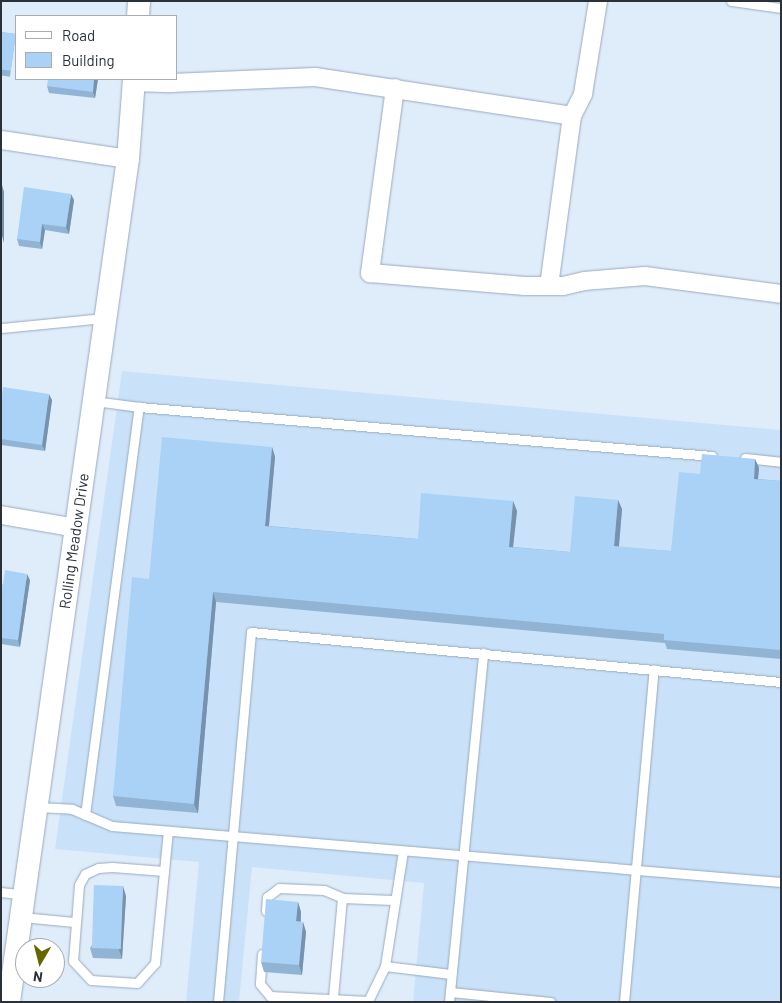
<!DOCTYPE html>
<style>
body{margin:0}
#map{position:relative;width:782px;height:1003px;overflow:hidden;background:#dfedfb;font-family:Barlow,sans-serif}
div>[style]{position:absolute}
.built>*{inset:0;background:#cae2f9}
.roads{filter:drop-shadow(0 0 1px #9ab) drop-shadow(0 0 1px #9ab)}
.service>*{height:9px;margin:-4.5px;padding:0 4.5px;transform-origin:4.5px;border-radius:4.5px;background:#fff}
.minor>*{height:18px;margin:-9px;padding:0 9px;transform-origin:9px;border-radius:9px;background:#fff}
.tertiary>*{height:22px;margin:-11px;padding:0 11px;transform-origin:11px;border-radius:11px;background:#fff}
.wall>*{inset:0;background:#92b4d4;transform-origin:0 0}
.shaded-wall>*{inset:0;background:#7792ac}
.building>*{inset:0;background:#aad1f6;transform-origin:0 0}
span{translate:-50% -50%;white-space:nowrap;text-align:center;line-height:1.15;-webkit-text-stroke:4px #fff;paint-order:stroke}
.street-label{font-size:15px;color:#2a3138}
.frame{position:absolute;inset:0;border:2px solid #2a3138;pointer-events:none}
.legend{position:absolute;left:15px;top:15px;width:162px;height:65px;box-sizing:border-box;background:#fff;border:1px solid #aaadaf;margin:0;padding:6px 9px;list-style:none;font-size:15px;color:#2a3138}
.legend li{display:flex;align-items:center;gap:10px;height:25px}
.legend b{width:25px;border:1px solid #aaadaf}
.north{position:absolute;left:15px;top:938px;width:50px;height:50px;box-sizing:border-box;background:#fff;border:1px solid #aaadaf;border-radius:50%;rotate:188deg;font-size:14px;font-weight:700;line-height:20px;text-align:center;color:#2a3138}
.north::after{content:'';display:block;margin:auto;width:18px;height:22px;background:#666701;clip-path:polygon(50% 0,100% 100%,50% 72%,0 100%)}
</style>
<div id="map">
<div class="built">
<i style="clip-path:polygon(122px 371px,781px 430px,781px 1002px,413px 1002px,424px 883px,252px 867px,239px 1002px,186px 1002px,199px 862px,55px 849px)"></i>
</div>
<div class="roads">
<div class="service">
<i style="left:731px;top:1px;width:50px;rotate:8deg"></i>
<i style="left:1px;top:328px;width:104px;rotate:-5.5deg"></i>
<i style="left:94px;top:401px;width:45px;rotate:7.6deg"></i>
<i style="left:745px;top:458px;width:36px;rotate:6deg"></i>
<i style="left:37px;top:807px;width:35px;rotate:3deg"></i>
<i style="left:72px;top:809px;width:43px;rotate:23deg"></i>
<i style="left:112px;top:826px;width:671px;rotate:4.78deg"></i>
<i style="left:85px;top:815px;width:412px;rotate:-82.5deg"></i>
<i style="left:139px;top:407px;width:575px;rotate:4.89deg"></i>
<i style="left:403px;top:851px;width:116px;rotate:98.9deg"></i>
<i style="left:385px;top:966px;width:66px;rotate:6.9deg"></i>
<i style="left:164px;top:871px;width:52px;rotate:-175.6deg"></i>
<i style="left:112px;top:867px;width:14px;rotate:176deg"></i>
<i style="left:98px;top:868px;width:14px;rotate:155deg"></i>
<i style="left:85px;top:874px;width:13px;rotate:119deg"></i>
<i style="left:79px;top:885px;width:76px;rotate:94.5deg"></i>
<i style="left:73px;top:961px;width:26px;rotate:47deg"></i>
<i style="left:91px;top:980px;width:46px;rotate:3.7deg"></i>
<i style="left:137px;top:983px;width:27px;rotate:-48deg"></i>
<i style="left:155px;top:963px;width:133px;rotate:-84.4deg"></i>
<i style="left:1px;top:892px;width:23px;rotate:7deg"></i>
<i style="left:266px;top:911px;width:14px;rotate:-86deg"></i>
<i style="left:267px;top:897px;width:15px;rotate:-37deg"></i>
<i style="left:279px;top:888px;width:45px;rotate:2.5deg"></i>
<i style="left:324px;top:890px;width:21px;rotate:23deg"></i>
<i style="left:21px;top:917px;width:54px;rotate:5.3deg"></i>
<i style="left:262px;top:954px;width:30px;rotate:94deg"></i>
<i style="left:260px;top:984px;width:16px;rotate:50deg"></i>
<i style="left:270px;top:996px;width:98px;rotate:2.9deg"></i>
<i style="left:368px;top:1001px;width:39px;rotate:-64deg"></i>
<i style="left:450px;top:992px;width:101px;rotate:5.7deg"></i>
<i style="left:333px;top:997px;width:99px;rotate:-84.8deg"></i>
<i style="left:342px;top:898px;width:51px;rotate:2.2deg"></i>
<i style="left:218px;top:1002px;width:371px;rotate:-84.9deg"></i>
<i style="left:251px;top:632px;width:532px;rotate:5.39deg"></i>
<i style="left:449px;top:1002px;width:351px;rotate:-84.4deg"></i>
<i style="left:624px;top:1002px;width:334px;rotate:-84.9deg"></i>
</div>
<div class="minor">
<i style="left:133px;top:82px;width:38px;rotate:2deg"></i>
<i style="left:171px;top:83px;width:144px;rotate:-2.4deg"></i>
<i style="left:315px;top:77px;width:260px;rotate:8.6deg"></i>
<i style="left:395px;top:88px;width:187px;rotate:97.7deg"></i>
<i style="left:370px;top:273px;width:155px;rotate:4.8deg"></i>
<i style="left:524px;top:286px;width:39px"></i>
<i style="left:563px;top:286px;width:22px;rotate:-13deg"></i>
<i style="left:584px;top:281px;width:61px;rotate:-4.7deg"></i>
<i style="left:645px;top:276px;width:137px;rotate:7.5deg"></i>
<i style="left:1px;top:140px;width:128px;rotate:8.5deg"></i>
<i style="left:549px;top:286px;width:172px;rotate:-82.3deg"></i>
<i style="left:572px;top:116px;width:25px;rotate:-63deg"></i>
<i style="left:583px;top:94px;width:94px;rotate:-80.8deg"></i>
<i style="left:1px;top:515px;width:76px;rotate:9.8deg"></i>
</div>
<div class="tertiary">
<i style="left:138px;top:16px;width:15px;rotate:-86deg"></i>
<i style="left:9px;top:1002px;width:851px;rotate:-81.97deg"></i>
<i style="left:128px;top:159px;width:80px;rotate:-85.7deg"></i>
</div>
</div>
<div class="wall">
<i style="left:1px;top:32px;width:15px;height:43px;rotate:8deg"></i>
<i style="clip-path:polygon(98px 79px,95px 98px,49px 93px,47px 86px)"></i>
<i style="left:1px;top:185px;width:8px;height:58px;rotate:67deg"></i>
<i style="clip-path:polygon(74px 200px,69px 234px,45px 230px,42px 249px,19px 246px,17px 239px)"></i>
<i style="clip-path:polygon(52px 400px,45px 451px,1px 445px,1px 403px)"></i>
<i style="clip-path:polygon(272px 447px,275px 457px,269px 526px,418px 539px,513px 501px,517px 511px,513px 547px,570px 552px,618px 500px,622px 509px,619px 547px,671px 551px,700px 474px,755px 459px,759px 468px,758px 479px,781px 481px,781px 659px,667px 649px,665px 643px,216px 602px,198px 813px,116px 806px,113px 796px,149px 579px)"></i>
<i style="clip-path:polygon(30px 580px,20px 647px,1px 644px,1px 585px)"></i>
<i style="clip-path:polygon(126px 896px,122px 959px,93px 958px,90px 948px)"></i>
<i style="clip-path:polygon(298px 902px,301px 912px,301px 922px,303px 922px,306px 932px,302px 975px,264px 972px,261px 962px)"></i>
</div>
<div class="shaded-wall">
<i style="clip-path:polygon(94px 79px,98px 79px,95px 98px,93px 92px)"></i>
<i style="clip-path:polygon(2px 185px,4px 192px,4px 243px,2px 236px)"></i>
<i style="clip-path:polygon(71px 194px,74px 200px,69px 234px,66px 227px)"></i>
<i style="clip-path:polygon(42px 224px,45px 230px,42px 249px,40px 242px)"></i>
<i style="clip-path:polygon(49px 394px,52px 400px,45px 451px,42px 445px)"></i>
<i style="clip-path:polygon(272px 447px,275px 457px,268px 535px,265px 526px)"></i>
<i style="clip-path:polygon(755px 459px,759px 468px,757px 488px,754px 479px)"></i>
<i style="clip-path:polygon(618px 500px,622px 509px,618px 556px,614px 546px)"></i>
<i style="clip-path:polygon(513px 501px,517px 511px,512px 556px,509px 547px)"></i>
<i style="clip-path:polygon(27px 574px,30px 580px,20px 647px,18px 640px)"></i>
<i style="clip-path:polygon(213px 592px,216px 602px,198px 813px,194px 804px)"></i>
<i style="clip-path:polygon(123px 886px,126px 896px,122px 959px,119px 950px)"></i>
<i style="clip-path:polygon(298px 902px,301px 912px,300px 931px,296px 921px)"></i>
<i style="clip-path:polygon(303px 922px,306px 932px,302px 975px,299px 965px)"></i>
</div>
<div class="building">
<i style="left:1px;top:32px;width:15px;height:37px;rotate:8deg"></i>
<i style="clip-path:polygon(48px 79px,94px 79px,93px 92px,47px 86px)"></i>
<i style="left:1px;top:185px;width:1px;height:51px"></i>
<i style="clip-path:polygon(24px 187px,71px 194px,66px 227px,42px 224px,40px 242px,17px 239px)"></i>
<i style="clip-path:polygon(3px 387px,49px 394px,42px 445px,1px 439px,1px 403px)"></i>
<i style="clip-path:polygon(162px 437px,272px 447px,265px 526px,418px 539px,421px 493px,513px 501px,509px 547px,570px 552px,575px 496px,618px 500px,614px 546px,671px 551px,679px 472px,700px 474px,702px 454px,755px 459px,754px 479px,781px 481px,781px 650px,664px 640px,664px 634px,213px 592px,194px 804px,113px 796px,132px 577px,149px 579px)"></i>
<i style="clip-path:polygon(5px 570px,27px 574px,18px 640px,1px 638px,1px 585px,3px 585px)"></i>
<i style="left:94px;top:885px;width:29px;height:63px;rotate:2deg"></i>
<i style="clip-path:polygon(266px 899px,298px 902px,296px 921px,303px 922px,299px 965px,261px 962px)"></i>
</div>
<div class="street-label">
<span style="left:74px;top:541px;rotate:-82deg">Rolling Meadow Drive</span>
</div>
<div class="frame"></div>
<ul class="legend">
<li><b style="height:6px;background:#fff"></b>Road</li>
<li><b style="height:14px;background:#aad1f6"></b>Building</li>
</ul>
<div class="north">N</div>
</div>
